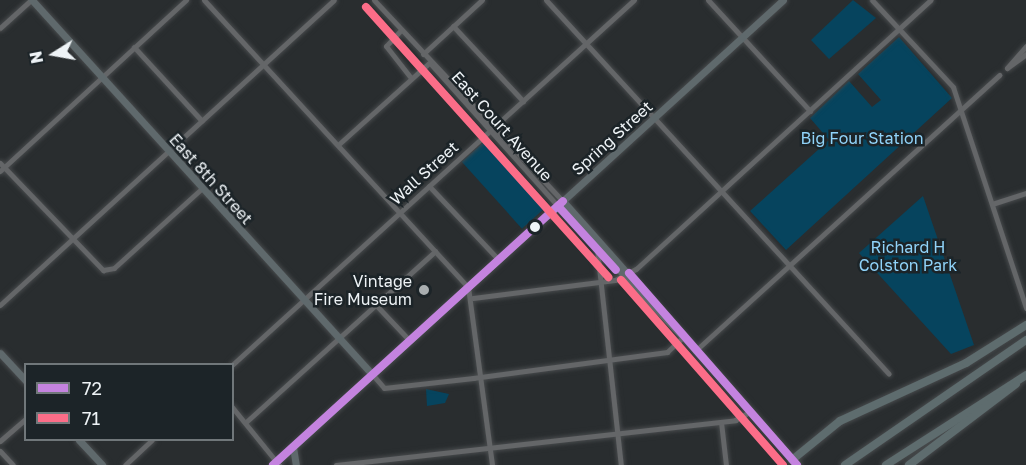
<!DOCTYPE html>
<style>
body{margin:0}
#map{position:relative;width:1026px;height:465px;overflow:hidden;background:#292d2f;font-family:"Golos Text",sans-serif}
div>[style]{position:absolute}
.green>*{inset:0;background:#06445e;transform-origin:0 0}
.roads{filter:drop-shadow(0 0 2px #474a4c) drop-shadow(0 0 2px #474a4c)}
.minor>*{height:5px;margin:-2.5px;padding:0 2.5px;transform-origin:2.5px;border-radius:2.5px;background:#646668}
.major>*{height:7px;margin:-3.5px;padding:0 3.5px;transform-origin:3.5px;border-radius:3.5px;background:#5f696c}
.highway>*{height:8px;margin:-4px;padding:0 4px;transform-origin:4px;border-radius:4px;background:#5e6c6e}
.bus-1>*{height:8px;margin:-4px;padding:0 4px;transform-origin:4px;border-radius:4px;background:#c483df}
.bus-2>*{height:8px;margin:-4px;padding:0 4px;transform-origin:4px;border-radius:4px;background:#fb6d88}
.dots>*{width:16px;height:16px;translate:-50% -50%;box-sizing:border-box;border:3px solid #1c2428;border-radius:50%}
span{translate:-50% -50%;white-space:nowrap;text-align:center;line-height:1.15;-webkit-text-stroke:5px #1c2428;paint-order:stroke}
.street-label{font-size:16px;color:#eef3f6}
.park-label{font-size:16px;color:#90d3f9}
.poi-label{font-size:16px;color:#eef3f6}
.right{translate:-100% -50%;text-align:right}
.legend{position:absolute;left:24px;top:363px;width:210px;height:78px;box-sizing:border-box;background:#1c2428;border:2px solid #70777a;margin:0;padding:8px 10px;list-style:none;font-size:18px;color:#eef3f6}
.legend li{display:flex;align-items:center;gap:12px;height:30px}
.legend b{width:30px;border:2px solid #70777a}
.north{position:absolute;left:24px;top:24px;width:60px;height:60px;-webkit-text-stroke:4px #1c2428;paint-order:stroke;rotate:259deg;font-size:16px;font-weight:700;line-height:24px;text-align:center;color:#eef3f6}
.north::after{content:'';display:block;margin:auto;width:21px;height:27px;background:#eef3f6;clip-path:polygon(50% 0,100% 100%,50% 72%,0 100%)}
</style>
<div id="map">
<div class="green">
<i style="clip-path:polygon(853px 0,876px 18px,829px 59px,811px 40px)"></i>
<i style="clip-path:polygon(899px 37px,952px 98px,786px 250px,750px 211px,829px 140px,810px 118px,849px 81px,872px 107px,881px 100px,858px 74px)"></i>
<i style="left:487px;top:139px;width:90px;height:34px;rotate:48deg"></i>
<i style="clip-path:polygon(923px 196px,974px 345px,951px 354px,859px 253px)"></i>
<i style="clip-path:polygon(426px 389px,449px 394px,445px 403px,427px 406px)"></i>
</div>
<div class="roads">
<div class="minor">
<i style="left:204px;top:0;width:390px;rotate:47.4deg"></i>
<i style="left:468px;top:287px;width:180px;rotate:82.3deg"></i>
<i style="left:374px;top:0;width:276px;rotate:46.8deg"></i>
<i style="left:546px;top:0;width:507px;rotate:47.48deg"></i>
<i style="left:708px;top:0;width:151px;rotate:47.4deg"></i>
<i style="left:872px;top:0;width:119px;rotate:47deg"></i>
<i style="left:953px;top:87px;width:233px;rotate:71.7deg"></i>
<i style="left:453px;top:26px;width:103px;rotate:47deg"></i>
<i style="left:0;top:28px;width:42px;rotate:-42.1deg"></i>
<i style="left:401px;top:30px;width:22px;rotate:133deg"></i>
<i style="left:386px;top:46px;width:41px;rotate:52deg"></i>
<i style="left:134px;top:47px;width:100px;rotate:47.4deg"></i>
<i style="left:423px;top:54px;width:80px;rotate:-42.5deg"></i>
<i style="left:430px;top:63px;width:192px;rotate:48.2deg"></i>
<i style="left:1007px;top:68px;width:29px;rotate:-49deg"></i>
<i style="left:1007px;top:68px;width:24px;rotate:-36deg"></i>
<i style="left:339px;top:144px;width:122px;rotate:-42deg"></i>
<i style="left:0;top:163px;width:149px;rotate:46.1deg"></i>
<i style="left:103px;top:270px;width:11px;rotate:-10deg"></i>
<i style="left:114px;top:268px;width:118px;rotate:-42.2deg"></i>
<i style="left:0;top:171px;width:253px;rotate:-42.6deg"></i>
<i style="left:429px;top:186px;width:100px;rotate:46.6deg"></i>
<i style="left:992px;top:204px;width:36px;rotate:-18deg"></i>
<i style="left:597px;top:249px;width:217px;rotate:83.7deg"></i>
<i style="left:473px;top:298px;width:143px;rotate:-7.2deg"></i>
<i style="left:615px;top:280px;width:24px;rotate:-28deg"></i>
<i style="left:636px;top:269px;width:399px;rotate:-42.4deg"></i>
<i style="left:375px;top:304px;width:50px;rotate:46.6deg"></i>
<i style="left:0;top:305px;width:452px;rotate:-42.4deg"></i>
<i style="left:695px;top:351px;width:411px;rotate:-42.2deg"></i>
<i style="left:232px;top:365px;width:543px;rotate:-42.24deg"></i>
<i style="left:372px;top:374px;width:18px;rotate:49deg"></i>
<i style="left:384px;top:388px;width:90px;rotate:-6.4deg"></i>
<i style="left:473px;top:378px;width:196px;rotate:-7.6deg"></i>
<i style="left:667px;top:352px;width:22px;rotate:-43deg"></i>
<i style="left:232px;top:407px;width:75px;rotate:51deg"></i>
<i style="left:246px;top:422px;width:255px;rotate:-42.1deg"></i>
<i style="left:721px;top:422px;width:43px;rotate:83.4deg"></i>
<i style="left:0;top:441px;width:35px;rotate:-41deg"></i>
<i style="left:0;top:451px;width:19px;rotate:47deg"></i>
<i style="left:125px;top:465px;width:37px;rotate:-43deg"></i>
<i style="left:336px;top:465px;width:402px;rotate:-6.4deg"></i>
<i style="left:735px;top:420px;width:18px;rotate:-29deg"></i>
</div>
<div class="major">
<i style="left:32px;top:0;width:505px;rotate:47.73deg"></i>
<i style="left:563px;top:201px;width:353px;rotate:48.4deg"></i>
<i style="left:558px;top:206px;width:181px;rotate:46.3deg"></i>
<i style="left:0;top:353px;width:38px;rotate:47deg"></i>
<i style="left:79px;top:440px;width:34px;rotate:47deg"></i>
<i style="left:293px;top:447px;width:18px;rotate:81deg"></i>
<i style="left:273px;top:465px;width:690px;rotate:-42.36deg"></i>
</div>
<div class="highway">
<i style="left:792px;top:460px;width:62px;rotate:-39.1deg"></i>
<i style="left:840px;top:421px;width:139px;rotate:-24.7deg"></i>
<i style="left:966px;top:363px;width:71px;rotate:-32.3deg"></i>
<i style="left:845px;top:465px;width:220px;rotate:-34.6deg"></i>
<i style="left:886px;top:465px;width:166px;rotate:-32.7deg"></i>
<i style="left:909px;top:465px;width:134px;rotate:-37.1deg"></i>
</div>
</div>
<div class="bus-1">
<i style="left:558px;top:206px;width:86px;rotate:47.8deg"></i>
<i style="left:629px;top:273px;width:255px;rotate:48.8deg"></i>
<i style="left:273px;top:465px;width:392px;rotate:-42.3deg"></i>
</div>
<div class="bus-2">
<i style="left:366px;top:7px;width:363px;rotate:48.1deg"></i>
<i style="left:621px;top:280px;width:246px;rotate:48.8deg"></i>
</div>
<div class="dots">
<i style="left:535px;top:227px;background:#eef3f6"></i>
<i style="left:424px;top:290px;background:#a9aeb0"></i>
</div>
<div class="street-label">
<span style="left:502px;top:126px;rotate:48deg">East Court Avenue</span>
<span style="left:612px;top:138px;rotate:-42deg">Spring Street</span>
<span style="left:424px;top:173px;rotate:-42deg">Wall Street</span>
<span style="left:211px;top:179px;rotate:48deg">East 8th Street</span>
</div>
<div class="park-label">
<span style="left:862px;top:138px">Big Four Station</span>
<span style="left:908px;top:256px">Richard H<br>Colston Park</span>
</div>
<div class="poi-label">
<span class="right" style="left:412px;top:290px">Vintage<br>Fire Museum</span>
</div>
<ul class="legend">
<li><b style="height:8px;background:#c483df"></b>72</li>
<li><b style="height:8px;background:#fb6d88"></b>71</li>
</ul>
<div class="north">N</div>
</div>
